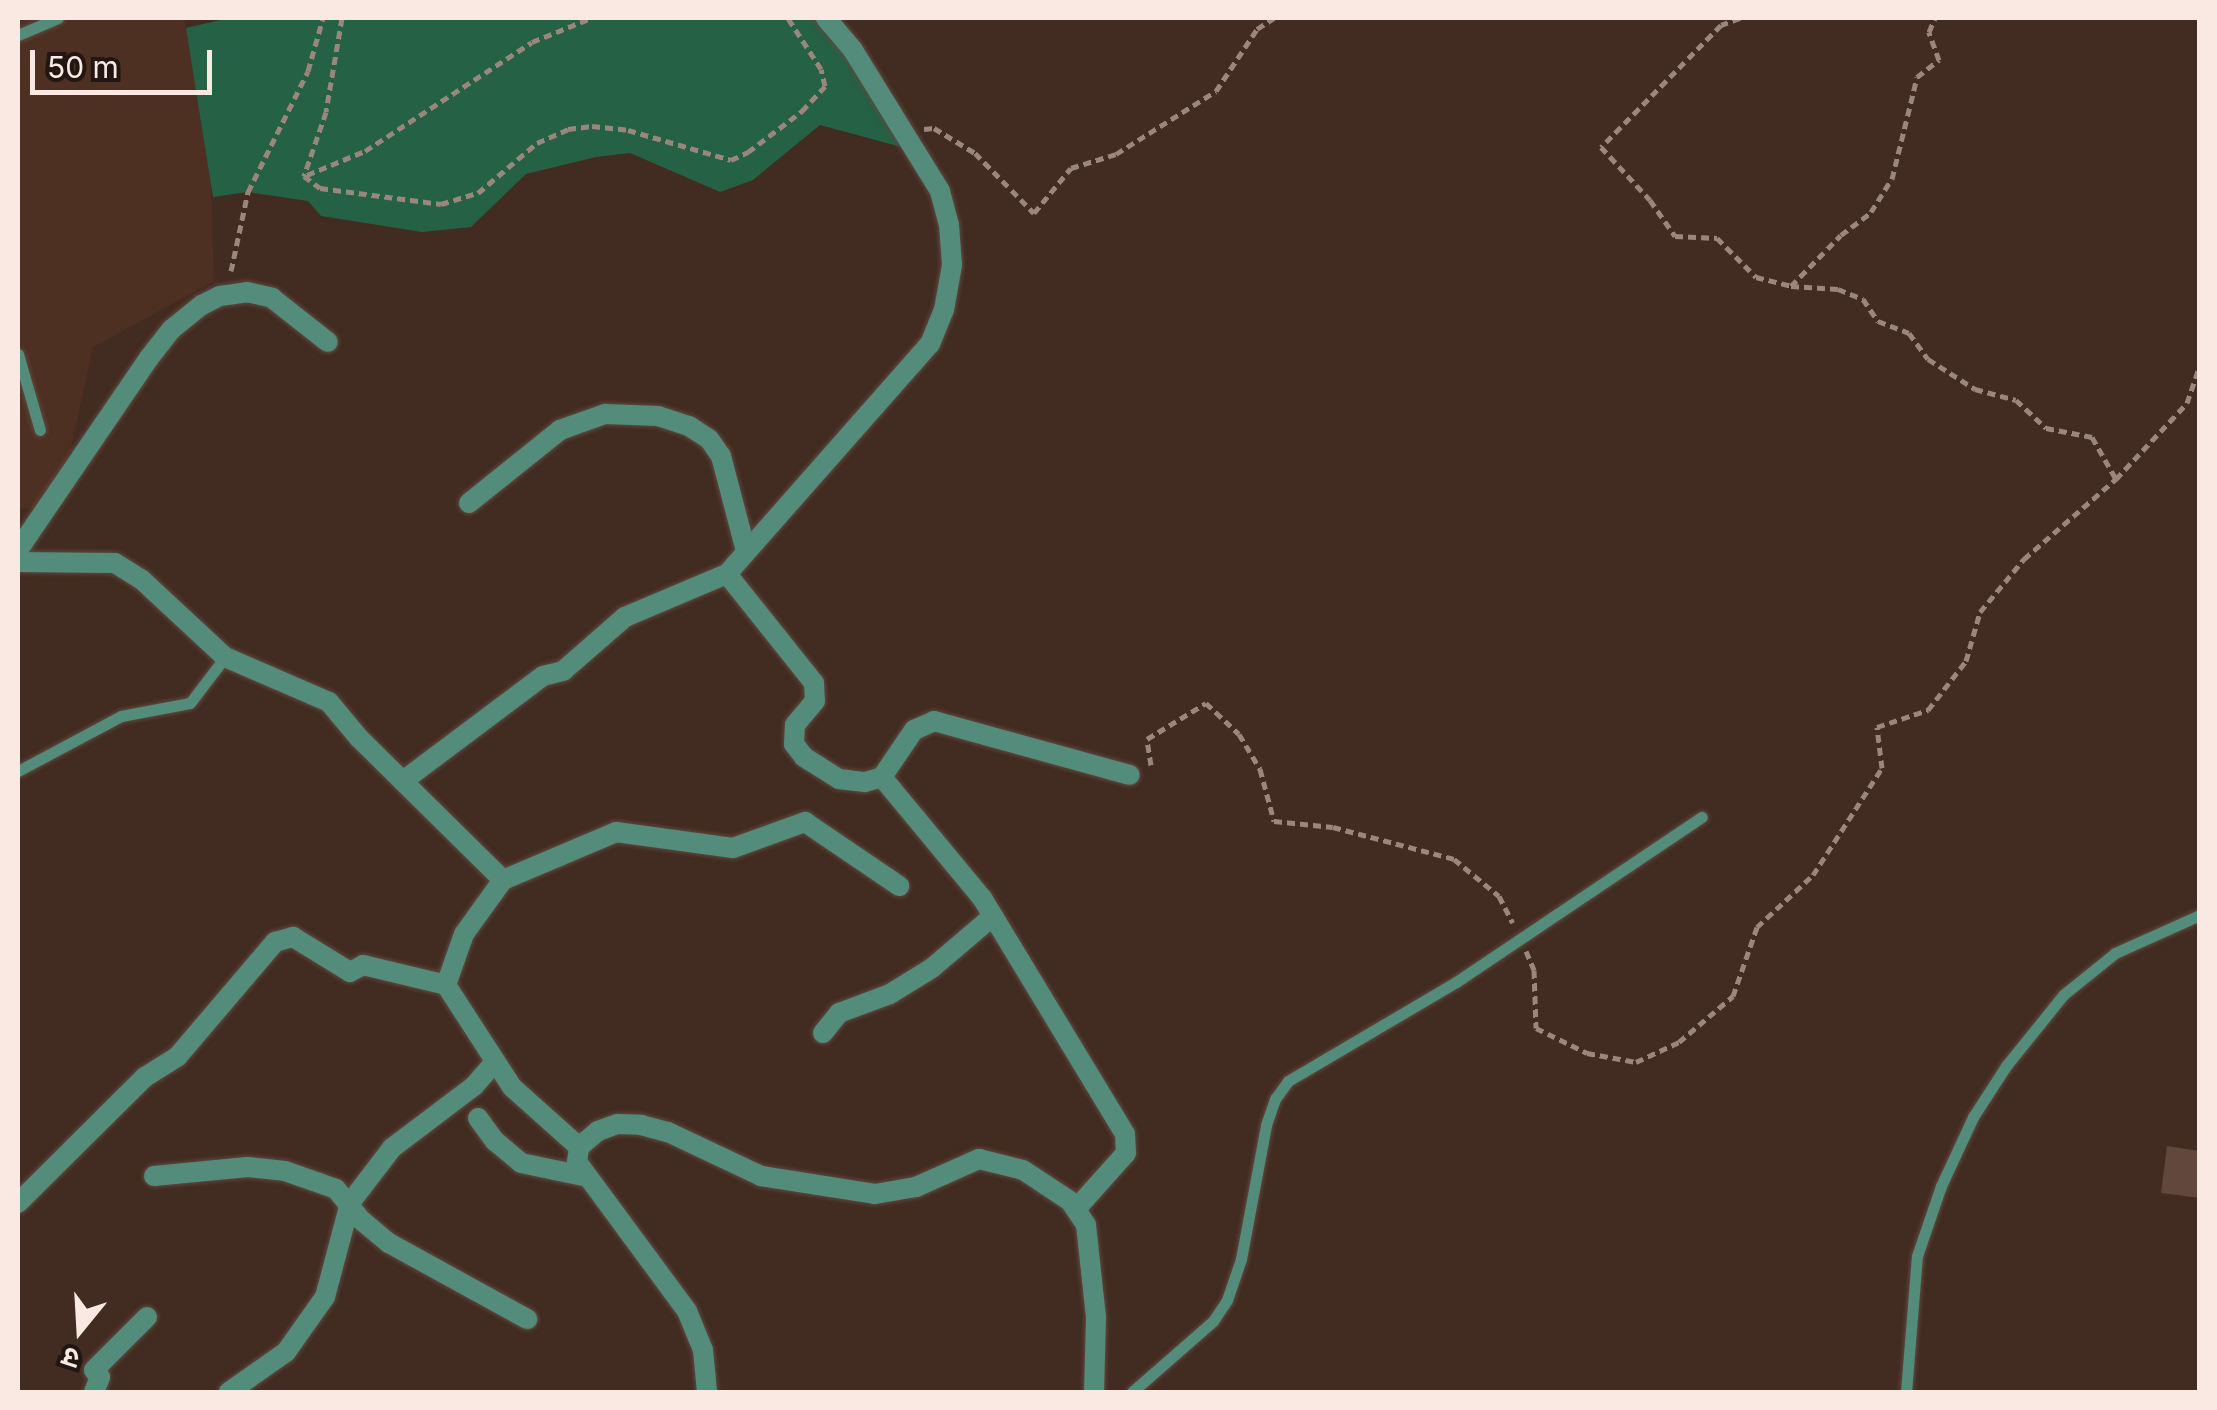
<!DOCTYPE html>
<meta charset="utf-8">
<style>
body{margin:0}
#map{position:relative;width:2217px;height:1410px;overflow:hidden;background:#422b20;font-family:Inter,"Noto Sans Devanagari",sans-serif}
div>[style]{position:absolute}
.built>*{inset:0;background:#4e3022}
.green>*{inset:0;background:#256145}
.building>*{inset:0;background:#61473c}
.path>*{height:5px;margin-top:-2.5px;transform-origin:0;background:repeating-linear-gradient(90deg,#9a867d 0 8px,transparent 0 13px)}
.roads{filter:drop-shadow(0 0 2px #5f493f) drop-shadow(0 0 2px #5f493f)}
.service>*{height:11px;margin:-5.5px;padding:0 5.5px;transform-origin:5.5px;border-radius:5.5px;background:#538c7b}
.minor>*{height:20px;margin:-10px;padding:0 10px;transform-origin:10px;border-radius:10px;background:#538c7b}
span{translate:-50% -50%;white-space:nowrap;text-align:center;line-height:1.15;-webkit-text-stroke:8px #211611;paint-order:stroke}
.frame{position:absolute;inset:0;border:20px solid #f9e9e2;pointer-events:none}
.north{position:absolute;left:30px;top:1280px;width:100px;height:100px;-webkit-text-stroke:8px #211611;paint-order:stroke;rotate:198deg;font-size:28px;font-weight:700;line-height:40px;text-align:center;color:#f9e9e2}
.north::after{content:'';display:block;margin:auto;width:35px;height:45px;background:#f9e9e2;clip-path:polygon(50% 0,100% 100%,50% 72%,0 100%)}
.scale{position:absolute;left:30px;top:50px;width:182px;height:45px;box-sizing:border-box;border:5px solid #f9e9e2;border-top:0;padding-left:12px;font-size:30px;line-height:35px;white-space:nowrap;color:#f9e9e2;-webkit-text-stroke:8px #211611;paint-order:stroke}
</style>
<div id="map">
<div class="built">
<i style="clip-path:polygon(18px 18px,184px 18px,210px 161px,214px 281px,93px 347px,58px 507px,18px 509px)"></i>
</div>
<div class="green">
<i style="clip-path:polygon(229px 18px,827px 18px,901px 147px,820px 125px,753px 180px,720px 192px,630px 153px,596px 157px,526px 174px,471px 227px,422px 232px,321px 216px,308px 201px,248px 192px,213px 197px,186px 28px)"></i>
</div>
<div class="building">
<i style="clip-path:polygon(2167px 1146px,2200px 1151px,2200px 1198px,2161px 1193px)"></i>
</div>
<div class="path">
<i style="left:342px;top:18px;width:95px;rotate:99.7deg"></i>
<i style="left:326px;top:112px;width:68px;rotate:109deg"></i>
<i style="left:304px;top:176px;width:20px;rotate:37deg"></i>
<i style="left:320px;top:188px;width:122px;rotate:7.5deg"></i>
<i style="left:441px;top:204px;width:39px;rotate:-17deg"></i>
<i style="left:478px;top:193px;width:77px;rotate:-40.3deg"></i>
<i style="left:537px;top:143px;width:34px;rotate:-24deg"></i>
<i style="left:568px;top:129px;width:24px;rotate:-7deg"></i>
<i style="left:592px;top:126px;width:36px;rotate:6deg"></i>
<i style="left:628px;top:130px;width:107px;rotate:16.2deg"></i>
<i style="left:731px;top:160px;width:19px;rotate:-25deg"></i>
<i style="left:748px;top:152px;width:68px;rotate:-37.2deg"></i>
<i style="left:802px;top:111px;width:34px;rotate:-47deg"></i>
<i style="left:825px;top:86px;width:17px;rotate:-103deg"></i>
<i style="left:821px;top:69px;width:61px;rotate:-122.9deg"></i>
<i style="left:1740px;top:18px;width:20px;rotate:160deg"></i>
<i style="left:1721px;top:25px;width:171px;rotate:134.5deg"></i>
<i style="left:1601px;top:147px;width:72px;rotate:47.2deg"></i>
<i style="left:1650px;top:200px;width:44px;rotate:55.2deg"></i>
<i style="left:1675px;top:236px;width:42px;rotate:2.7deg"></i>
<i style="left:1717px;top:238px;width:55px;rotate:45deg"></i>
<i style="left:1756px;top:277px;width:36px;rotate:14deg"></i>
<i style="left:1791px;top:286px;width:47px;rotate:3.7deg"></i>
<i style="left:1838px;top:289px;width:27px;rotate:22deg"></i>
<i style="left:1863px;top:299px;width:27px;rotate:56deg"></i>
<i style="left:1878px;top:321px;width:33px;rotate:21deg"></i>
<i style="left:1909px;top:333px;width:32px;rotate:54deg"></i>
<i style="left:1928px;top:359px;width:56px;rotate:32.6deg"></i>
<i style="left:1975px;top:389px;width:42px;rotate:15deg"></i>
<i style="left:2016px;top:400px;width:41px;rotate:43deg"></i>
<i style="left:2046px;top:428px;width:47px;rotate:11.1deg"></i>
<i style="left:2092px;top:437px;width:48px;rotate:60.3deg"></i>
<i style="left:924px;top:129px;width:10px;rotate:-6deg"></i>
<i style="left:934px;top:128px;width:48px;rotate:31.4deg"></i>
<i style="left:975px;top:153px;width:84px;rotate:45.5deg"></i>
<i style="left:1034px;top:213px;width:58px;rotate:-50.6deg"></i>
<i style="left:1071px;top:168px;width:47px;rotate:-17.3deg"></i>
<i style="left:1116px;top:154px;width:118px;rotate:-32.2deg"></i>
<i style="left:1216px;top:91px;width:74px;rotate:-56.5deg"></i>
<i style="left:1257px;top:29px;width:20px;rotate:-33deg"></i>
<i style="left:307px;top:175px;width:63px;rotate:-22.5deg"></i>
<i style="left:365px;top:151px;width:199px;rotate:-33.1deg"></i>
<i style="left:532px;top:42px;width:64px;rotate:-22.1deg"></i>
<i style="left:231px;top:271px;width:81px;rotate:-77.9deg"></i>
<i style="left:248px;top:192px;width:135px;rotate:-63.6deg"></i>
<i style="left:308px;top:71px;width:55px;rotate:-74.2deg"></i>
<i style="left:1791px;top:286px;width:71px;rotate:-45.6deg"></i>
<i style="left:1841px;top:235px;width:38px;rotate:-37deg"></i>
<i style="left:1871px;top:212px;width:39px;rotate:-58deg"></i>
<i style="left:1892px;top:179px;width:105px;rotate:-76.2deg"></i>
<i style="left:1917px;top:77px;width:28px;rotate:-38deg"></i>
<i style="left:1939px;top:60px;width:30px;rotate:-110deg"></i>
<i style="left:1929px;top:32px;width:15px;rotate:-67deg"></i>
<i style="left:1151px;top:765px;width:26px;rotate:-99deg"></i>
<i style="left:1147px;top:739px;width:69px;rotate:-31.4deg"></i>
<i style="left:1206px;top:703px;width:45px;rotate:43.2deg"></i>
<i style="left:1239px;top:734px;width:41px;rotate:59deg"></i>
<i style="left:1260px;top:769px;width:54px;rotate:74.9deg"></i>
<i style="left:1274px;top:821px;width:59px;rotate:5.8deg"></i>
<i style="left:1333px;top:827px;width:125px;rotate:14.8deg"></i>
<i style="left:1454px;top:859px;width:58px;rotate:39.4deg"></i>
<i style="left:1499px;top:896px;width:30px;rotate:63deg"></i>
<i style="left:1526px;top:951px;width:21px;rotate:67deg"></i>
<i style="left:1534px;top:970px;width:58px;rotate:88deg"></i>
<i style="left:1536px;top:1028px;width:57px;rotate:26.1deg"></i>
<i style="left:1587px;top:1053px;width:50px;rotate:10.4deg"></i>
<i style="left:1636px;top:1062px;width:47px;rotate:-24.9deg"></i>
<i style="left:1679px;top:1042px;width:71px;rotate:-40.4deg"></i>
<i style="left:1733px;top:996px;width:73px;rotate:-70.8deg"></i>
<i style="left:1757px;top:927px;width:76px;rotate:-42.9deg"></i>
<i style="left:1813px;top:875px;width:127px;rotate:-57.2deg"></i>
<i style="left:1882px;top:768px;width:41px;rotate:-97deg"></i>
<i style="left:1877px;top:727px;width:54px;rotate:-18.4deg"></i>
<i style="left:1928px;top:710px;width:62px;rotate:-52.2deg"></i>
<i style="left:1966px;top:661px;width:51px;rotate:-74.1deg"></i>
<i style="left:1980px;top:612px;width:69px;rotate:-50.3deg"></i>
<i style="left:2024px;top:559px;width:122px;rotate:-41deg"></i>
<i style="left:2116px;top:479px;width:104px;rotate:-46.9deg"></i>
<i style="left:2187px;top:403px;width:40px;rotate:-71.1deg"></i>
</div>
<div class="roads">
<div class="service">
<i style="left:18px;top:35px;width:43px;rotate:-23deg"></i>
<i style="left:18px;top:354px;width:79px;rotate:73.9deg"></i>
<i style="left:18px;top:771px;width:117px;rotate:-28.1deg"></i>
<i style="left:121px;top:716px;width:70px;rotate:-10.7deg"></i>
<i style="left:190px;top:703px;width:58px;rotate:-52.7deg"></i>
<i style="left:1132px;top:1392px;width:108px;rotate:-41.2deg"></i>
<i style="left:1213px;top:1321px;width:25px;rotate:-56deg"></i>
<i style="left:1227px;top:1300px;width:43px;rotate:-71.1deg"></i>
<i style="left:1241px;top:1259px;width:136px;rotate:-79.4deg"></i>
<i style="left:1266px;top:1125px;width:28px;rotate:-71deg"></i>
<i style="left:1275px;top:1099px;width:22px;rotate:-54deg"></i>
<i style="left:1288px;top:1081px;width:195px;rotate:-30.5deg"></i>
<i style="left:1456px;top:982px;width:296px;rotate:-33.9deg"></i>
<i style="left:1906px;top:1392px;width:136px;rotate:-85.4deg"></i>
<i style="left:1917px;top:1256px;width:74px;rotate:-71.1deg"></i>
<i style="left:1941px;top:1186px;width:76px;rotate:-65.1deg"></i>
<i style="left:1973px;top:1117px;width:61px;rotate:-57.1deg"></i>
<i style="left:2006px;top:1066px;width:91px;rotate:-51.2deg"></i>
<i style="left:2063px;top:995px;width:67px;rotate:-38.9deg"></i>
<i style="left:2115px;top:953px;width:93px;rotate:-24.1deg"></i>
</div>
<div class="minor">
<i style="left:469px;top:503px;width:117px;rotate:-38.7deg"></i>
<i style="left:560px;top:430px;width:48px;rotate:-19.6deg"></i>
<i style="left:605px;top:414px;width:53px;rotate:2.2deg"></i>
<i style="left:658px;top:416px;width:33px;rotate:18deg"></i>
<i style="left:689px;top:426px;width:24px;rotate:33deg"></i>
<i style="left:709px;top:439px;width:21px;rotate:55deg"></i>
<i style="left:721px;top:456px;width:98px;rotate:75.3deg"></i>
<i style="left:18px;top:550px;width:232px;rotate:-55.7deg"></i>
<i style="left:149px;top:358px;width:37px;rotate:-52deg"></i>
<i style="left:172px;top:329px;width:38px;rotate:-39deg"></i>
<i style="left:202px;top:305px;width:20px;rotate:-27deg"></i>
<i style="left:220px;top:296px;width:27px;rotate:-8deg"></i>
<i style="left:247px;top:292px;width:26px;rotate:13deg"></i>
<i style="left:272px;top:298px;width:71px;rotate:38.2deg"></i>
<i style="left:18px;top:562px;width:97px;rotate:0.6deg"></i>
<i style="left:115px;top:563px;width:31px;rotate:32deg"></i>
<i style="left:141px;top:579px;width:115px;rotate:42.9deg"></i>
<i style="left:225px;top:657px;width:113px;rotate:23.4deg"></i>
<i style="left:329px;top:702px;width:47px;rotate:50.2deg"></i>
<i style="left:359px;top:738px;width:202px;rotate:44.6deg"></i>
<i style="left:727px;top:574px;width:139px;rotate:51.4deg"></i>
<i style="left:814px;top:683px;width:18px;rotate:87deg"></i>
<i style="left:815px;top:701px;width:31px;rotate:130deg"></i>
<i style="left:795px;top:725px;width:19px;rotate:93deg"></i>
<i style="left:794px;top:744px;width:16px;rotate:52deg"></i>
<i style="left:804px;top:757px;width:41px;rotate:32.2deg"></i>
<i style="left:839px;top:779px;width:26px;rotate:7deg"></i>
<i style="left:865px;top:782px;width:18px;rotate:-16deg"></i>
<i style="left:403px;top:781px;width:175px;rotate:-36.9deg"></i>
<i style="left:543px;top:676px;width:21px;rotate:-14deg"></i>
<i style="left:563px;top:671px;width:82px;rotate:-41.1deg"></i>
<i style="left:625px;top:617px;width:111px;rotate:-22.9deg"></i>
<i style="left:727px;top:574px;width:307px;rotate:-48.6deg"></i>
<i style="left:930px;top:344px;width:37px;rotate:-68deg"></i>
<i style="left:944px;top:310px;width:46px;rotate:-79.9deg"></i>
<i style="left:952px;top:265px;width:40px;rotate:-94.3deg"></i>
<i style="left:949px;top:225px;width:35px;rotate:-105deg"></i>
<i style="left:940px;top:191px;width:166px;rotate:-121.7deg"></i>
<i style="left:853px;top:50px;width:42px;rotate:-130.2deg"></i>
<i style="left:823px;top:1033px;width:26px;rotate:-51deg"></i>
<i style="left:839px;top:1013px;width:54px;rotate:-20.4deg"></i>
<i style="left:890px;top:994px;width:49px;rotate:-31.8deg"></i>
<i style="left:932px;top:968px;width:80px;rotate:-40.4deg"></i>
<i style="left:478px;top:1118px;width:29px;rotate:54deg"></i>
<i style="left:495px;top:1141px;width:34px;rotate:40deg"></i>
<i style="left:521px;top:1163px;width:68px;rotate:11.8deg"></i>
<i style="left:579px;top:1147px;width:90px;rotate:-138.2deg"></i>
<i style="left:512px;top:1087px;width:121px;rotate:-122.9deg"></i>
<i style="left:446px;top:985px;width:54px;rotate:-70.6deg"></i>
<i style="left:464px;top:934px;width:67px;rotate:-54.2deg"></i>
<i style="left:503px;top:880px;width:123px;rotate:-23deg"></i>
<i style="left:616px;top:832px;width:118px;rotate:7.8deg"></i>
<i style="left:733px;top:848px;width:77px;rotate:-19.9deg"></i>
<i style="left:805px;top:822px;width:114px;rotate:34.2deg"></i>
<i style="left:154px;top:1176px;width:94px;rotate:-5.5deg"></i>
<i style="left:248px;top:1167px;width:37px;rotate:6deg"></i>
<i style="left:285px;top:1171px;width:54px;rotate:19.4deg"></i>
<i style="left:336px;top:1189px;width:38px;rotate:51deg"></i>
<i style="left:360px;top:1219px;width:38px;rotate:40deg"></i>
<i style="left:389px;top:1243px;width:158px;rotate:28.8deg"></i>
<i style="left:18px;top:1203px;width:179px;rotate:-44.8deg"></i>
<i style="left:145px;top:1077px;width:39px;rotate:-32deg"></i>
<i style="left:178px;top:1056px;width:150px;rotate:-49.6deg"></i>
<i style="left:275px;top:942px;width:19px;rotate:-16deg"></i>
<i style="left:293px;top:937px;width:67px;rotate:31.6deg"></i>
<i style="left:350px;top:972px;width:15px;rotate:-28deg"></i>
<i style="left:363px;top:965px;width:85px;rotate:13.5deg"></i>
<i style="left:1076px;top:1209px;width:75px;rotate:-48.2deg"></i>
<i style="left:1126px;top:1153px;width:19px;rotate:-93deg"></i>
<i style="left:1125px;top:1134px;width:276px;rotate:-121.2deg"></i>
<i style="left:982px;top:898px;width:157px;rotate:-129.6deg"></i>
<i style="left:882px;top:777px;width:57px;rotate:-55.8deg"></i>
<i style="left:914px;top:730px;width:22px;rotate:-24deg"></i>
<i style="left:934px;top:721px;width:203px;rotate:15.4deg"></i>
<i style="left:94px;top:1392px;width:16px;rotate:-68deg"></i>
<i style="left:100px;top:1377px;width:9px;rotate:-131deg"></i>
<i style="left:94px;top:1370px;width:75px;rotate:-45deg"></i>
<i style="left:229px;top:1392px;width:70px;rotate:-35.1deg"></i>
<i style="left:286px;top:1352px;width:67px;rotate:-54.7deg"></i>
<i style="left:325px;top:1297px;width:97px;rotate:-75.1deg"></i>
<i style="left:350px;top:1203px;width:69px;rotate:-52.6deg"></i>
<i style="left:392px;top:1148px;width:103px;rotate:-37.1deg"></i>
<i style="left:474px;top:1086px;width:32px;rotate:-49deg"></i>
<i style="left:707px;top:1392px;width:42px;rotate:-95.4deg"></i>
<i style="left:703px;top:1350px;width:42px;rotate:-112.3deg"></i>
<i style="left:687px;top:1311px;width:185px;rotate:-126.4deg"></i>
<i style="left:577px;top:1162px;width:15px;rotate:-82deg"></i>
<i style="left:579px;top:1147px;width:25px;rotate:-40deg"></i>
<i style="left:598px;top:1131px;width:20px;rotate:-20deg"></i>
<i style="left:617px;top:1124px;width:24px;rotate:2deg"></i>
<i style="left:641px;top:1125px;width:28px;rotate:15deg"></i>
<i style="left:668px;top:1132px;width:103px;rotate:25.3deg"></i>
<i style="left:761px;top:1176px;width:115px;rotate:9deg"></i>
<i style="left:875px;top:1194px;width:42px;rotate:-9.7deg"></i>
<i style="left:916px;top:1187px;width:69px;rotate:-24deg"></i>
<i style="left:979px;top:1159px;width:45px;rotate:14deg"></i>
<i style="left:1023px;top:1170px;width:56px;rotate:33.4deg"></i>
<i style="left:1070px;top:1201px;width:29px;rotate:56deg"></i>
<i style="left:1086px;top:1225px;width:93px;rotate:83.8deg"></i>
<i style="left:1096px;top:1317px;width:75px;rotate:91.5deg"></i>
</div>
</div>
<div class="frame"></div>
<div class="north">उ</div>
<div class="scale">50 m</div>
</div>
